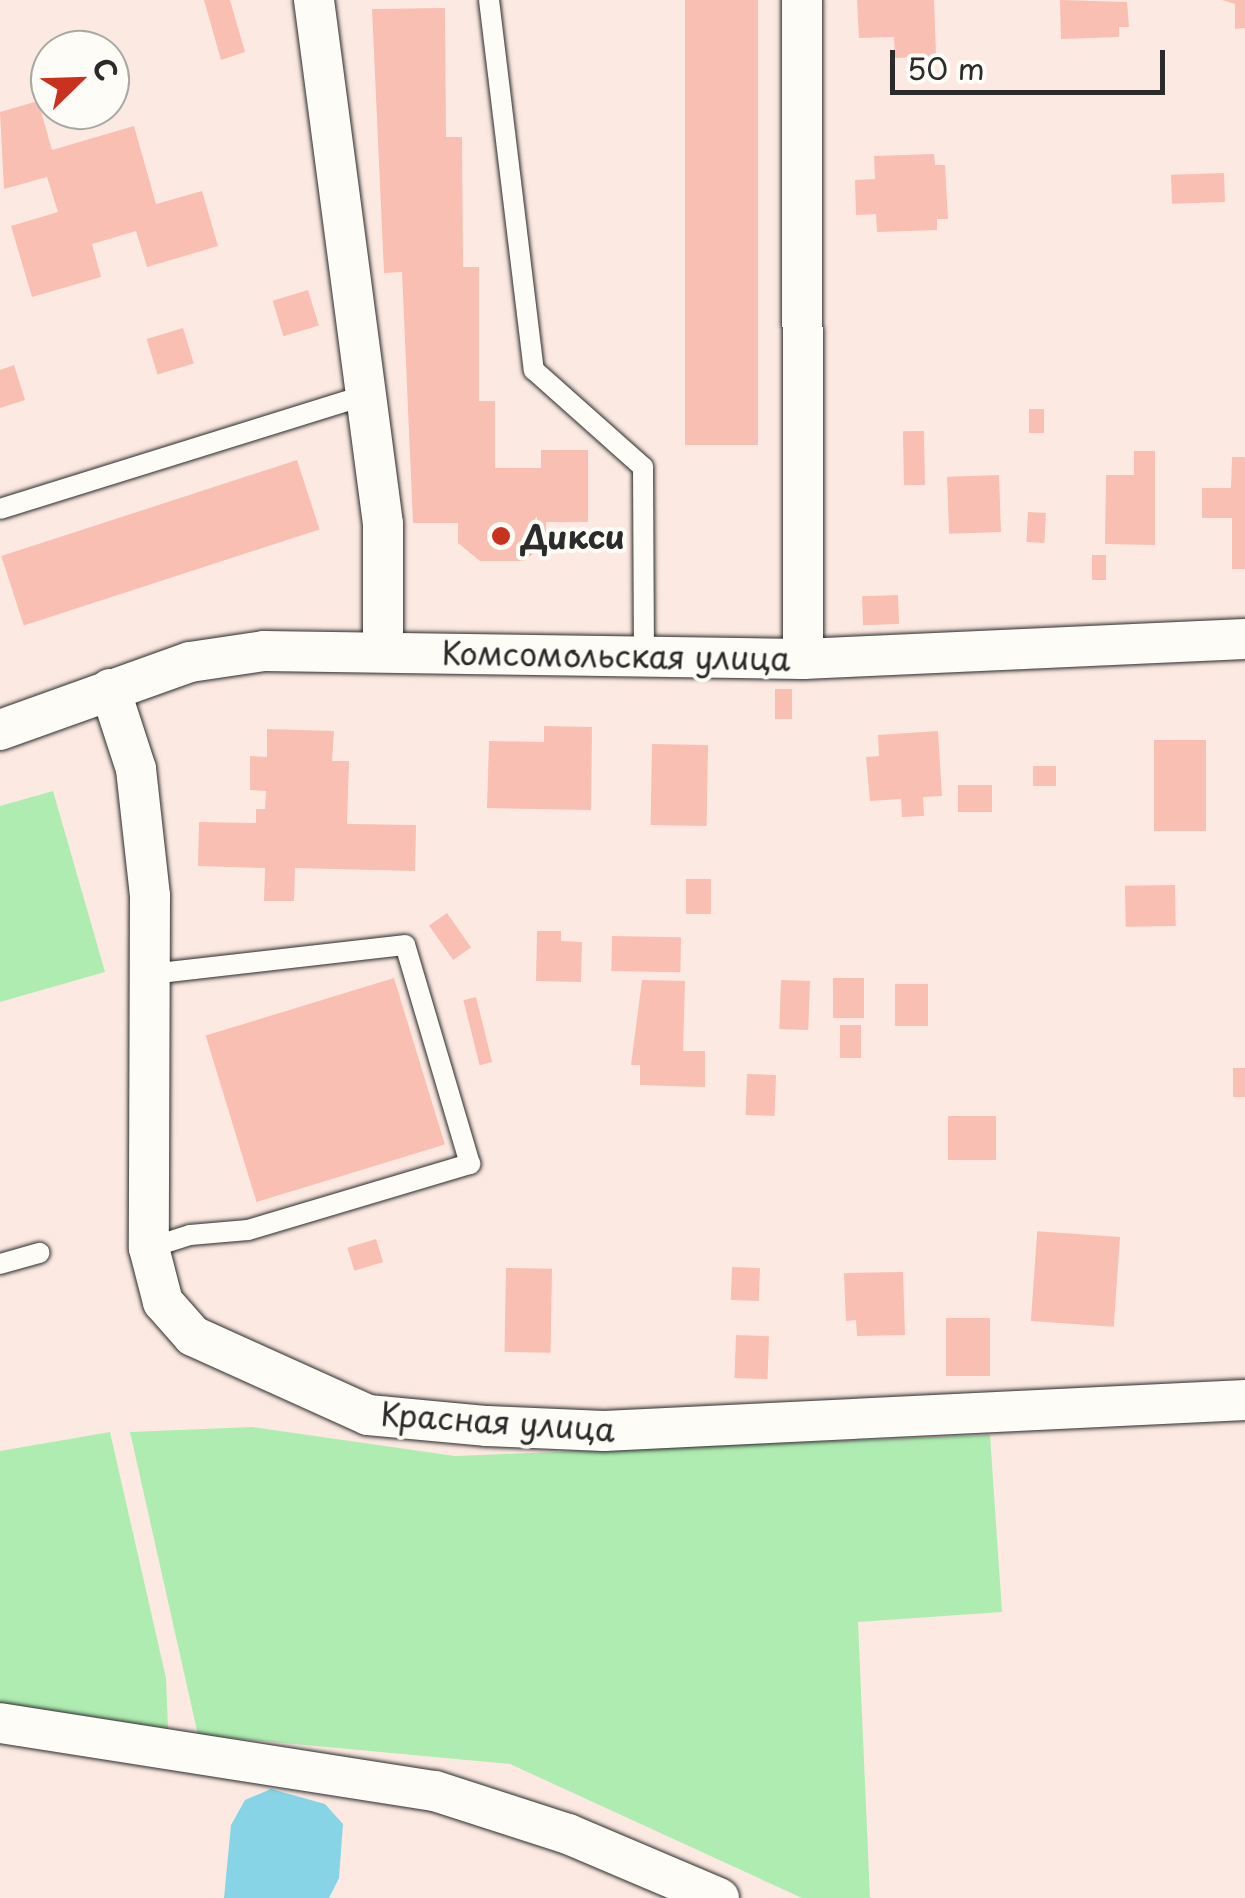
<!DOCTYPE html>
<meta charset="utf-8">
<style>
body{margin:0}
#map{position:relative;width:1245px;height:1898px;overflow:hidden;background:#fceae2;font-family:"Playpen Sans",sans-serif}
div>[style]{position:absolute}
.green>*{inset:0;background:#afecb2}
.water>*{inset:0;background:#87d4e6}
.building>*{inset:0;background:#f9bfb2;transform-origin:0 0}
.roads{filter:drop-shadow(0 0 2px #2b2b2b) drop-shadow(0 0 2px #2b2b2b)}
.service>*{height:20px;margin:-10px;padding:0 10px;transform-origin:10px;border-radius:10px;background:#fdfcf7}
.minor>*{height:40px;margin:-20px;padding:0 20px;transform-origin:20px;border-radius:20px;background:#fdfcf7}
.dots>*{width:28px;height:28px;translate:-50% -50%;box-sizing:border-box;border:5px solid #fdfcf7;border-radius:50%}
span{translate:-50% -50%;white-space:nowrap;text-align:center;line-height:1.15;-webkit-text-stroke:8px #fdfcf7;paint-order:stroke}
.poi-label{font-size:32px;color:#2b2b2b;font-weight:700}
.left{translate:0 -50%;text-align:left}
.street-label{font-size:32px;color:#2b2b2b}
.north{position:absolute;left:30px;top:30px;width:100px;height:100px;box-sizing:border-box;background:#fdfcf7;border:2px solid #a9a8a5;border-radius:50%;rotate:67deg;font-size:28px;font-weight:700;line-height:40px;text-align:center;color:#2b2b2b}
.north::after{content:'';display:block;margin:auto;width:35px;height:45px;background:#c8321e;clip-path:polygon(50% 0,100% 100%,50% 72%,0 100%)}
.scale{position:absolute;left:890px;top:50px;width:275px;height:45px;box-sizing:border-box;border:5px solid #2b2b2b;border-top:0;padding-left:12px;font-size:30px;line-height:35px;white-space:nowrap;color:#2b2b2b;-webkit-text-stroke:8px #fdfcf7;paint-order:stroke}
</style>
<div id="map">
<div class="green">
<i style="clip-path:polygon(53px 791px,105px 972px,0 1002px,0 806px)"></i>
<i style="clip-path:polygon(252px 1427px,455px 1456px,990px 1435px,1002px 1612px,858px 1622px,870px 1898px,802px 1898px,510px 1764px,198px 1735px,130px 1432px)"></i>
<i style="clip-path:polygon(110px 1432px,166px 1678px,168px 1729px,0 1703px,0 1451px)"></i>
</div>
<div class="water">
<i style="clip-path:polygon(271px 1789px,325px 1804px,343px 1824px,339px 1878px,329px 1898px,224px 1898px,231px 1825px,245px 1800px)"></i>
</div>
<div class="building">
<i style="clip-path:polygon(204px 0,230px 0,245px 52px,221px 60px)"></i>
<i style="left:685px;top:0;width:73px;height:445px"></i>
<i style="clip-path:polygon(857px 0,934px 0,936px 56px,895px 58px,894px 37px,859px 38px)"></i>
<i style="clip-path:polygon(1060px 0,1127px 2px,1129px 27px,1119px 27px,1119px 37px,1061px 39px)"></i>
<i style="clip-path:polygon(1222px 0,1245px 0,1245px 28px,1235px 29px,1235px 4px)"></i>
<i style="clip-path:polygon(445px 8px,446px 137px,462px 137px,463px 267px,479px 267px,479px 401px,495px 401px,495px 468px,541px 468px,541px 450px,588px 450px,588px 522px,546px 522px,546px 543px,524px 561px,480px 561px,458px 543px,458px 523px,413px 523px,402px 272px,384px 273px,372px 9px)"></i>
<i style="clip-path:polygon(38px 101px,52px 150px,134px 126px,156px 204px,202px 191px,218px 246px,147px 267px,136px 231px,92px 244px,101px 277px,32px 297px,11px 226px,58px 212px,47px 177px,4px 189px,0 112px)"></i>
<i style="clip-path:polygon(934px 154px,935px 165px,945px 165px,948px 219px,937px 219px,937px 230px,877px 232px,876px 214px,856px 215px,855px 180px,875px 179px,874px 156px)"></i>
<i style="left:1224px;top:173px;width:29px;height:53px;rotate:88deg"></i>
<i style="left:308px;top:290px;width:37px;height:37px;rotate:73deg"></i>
<i style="left:183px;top:328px;width:37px;height:38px;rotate:73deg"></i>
<i style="clip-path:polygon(14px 365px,25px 400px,0 408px,0 370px)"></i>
<i style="left:1029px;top:409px;width:15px;height:24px"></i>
<i style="left:924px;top:431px;width:54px;height:21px;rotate:89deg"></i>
<i style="clip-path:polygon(1134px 451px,1155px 451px,1155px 545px,1105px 544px,1106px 475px,1134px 475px)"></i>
<i style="clip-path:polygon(1232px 457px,1245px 457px,1245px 569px,1232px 569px,1232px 518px,1202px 518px,1202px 488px,1231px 488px)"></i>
<i style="left:297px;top:460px;width:73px;height:311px;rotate:72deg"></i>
<i style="left:999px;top:475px;width:57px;height:52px;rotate:88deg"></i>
<i style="left:1028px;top:512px;width:18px;height:30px;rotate:3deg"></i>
<i style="left:1092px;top:555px;width:14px;height:25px"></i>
<i style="left:898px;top:595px;width:29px;height:36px;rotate:88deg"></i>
<i style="left:775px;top:689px;width:17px;height:30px"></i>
<i style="clip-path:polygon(544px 726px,592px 727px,591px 810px,487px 808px,489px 741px,544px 742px)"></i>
<i style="clip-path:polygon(267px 729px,334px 731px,332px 761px,349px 761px,347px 824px,416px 825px,415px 871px,295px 868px,294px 901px,264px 901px,265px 868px,198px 866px,199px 822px,256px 823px,256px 809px,265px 809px,266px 791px,250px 790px,250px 756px,267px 757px)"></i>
<i style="clip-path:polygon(938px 731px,942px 796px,923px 797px,924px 816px,902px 817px,901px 799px,870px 801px,866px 757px,879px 756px,878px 735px)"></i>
<i style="left:1154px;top:740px;width:52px;height:91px"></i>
<i style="left:652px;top:744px;width:56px;height:81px;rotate:1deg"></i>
<i style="left:1056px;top:766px;width:20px;height:23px;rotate:90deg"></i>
<i style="left:958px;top:785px;width:34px;height:27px"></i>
<i style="left:686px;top:879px;width:25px;height:35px"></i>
<i style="left:1175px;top:885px;width:41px;height:50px;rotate:89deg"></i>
<i style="left:447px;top:913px;width:42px;height:22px;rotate:55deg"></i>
<i style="clip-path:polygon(537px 931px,561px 931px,561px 941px,582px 942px,581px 982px,536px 981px)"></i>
<i style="left:612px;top:936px;width:69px;height:35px;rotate:1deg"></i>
<i style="left:394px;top:978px;width:174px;height:197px;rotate:73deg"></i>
<i style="left:864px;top:978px;width:40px;height:31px;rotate:90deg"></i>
<i style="clip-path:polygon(642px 980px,685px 981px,683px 1051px,705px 1051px,705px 1087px,640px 1085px,640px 1065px,631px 1065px)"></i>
<i style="left:781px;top:980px;width:29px;height:49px;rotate:2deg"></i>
<i style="left:928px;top:984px;width:42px;height:33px;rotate:90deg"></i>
<i style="left:476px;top:997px;width:67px;height:13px;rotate:76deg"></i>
<i style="left:840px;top:1025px;width:21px;height:33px"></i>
<i style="left:1233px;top:1068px;width:12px;height:29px"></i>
<i style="left:747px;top:1074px;width:29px;height:41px;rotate:2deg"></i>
<i style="left:996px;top:1116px;width:44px;height:48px;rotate:90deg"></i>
<i style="left:1120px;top:1237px;width:90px;height:83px;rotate:94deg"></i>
<i style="left:376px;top:1239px;width:24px;height:30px;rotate:73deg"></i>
<i style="left:732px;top:1267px;width:28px;height:33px;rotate:2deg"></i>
<i style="left:506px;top:1268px;width:46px;height:84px;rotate:1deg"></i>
<i style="clip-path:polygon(903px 1272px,905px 1335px,857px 1336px,856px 1320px,846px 1321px,844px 1273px)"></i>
<i style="left:946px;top:1318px;width:44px;height:58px"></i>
<i style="left:736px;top:1335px;width:33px;height:43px;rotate:2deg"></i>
</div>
<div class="roads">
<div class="service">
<i style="left:489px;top:0;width:373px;rotate:83.1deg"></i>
<i style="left:534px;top:370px;width:146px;rotate:41.7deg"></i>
<i style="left:643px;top:467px;width:189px;rotate:89.7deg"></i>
<i style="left:0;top:509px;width:383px;rotate:-17.3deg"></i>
<i style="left:149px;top:1248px;width:43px;rotate:-17.6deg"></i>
<i style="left:190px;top:1235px;width:58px;rotate:-4.9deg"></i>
<i style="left:248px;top:1230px;width:232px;rotate:-16.6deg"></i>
<i style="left:470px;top:1164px;width:228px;rotate:-106.5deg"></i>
<i style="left:405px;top:945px;width:257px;rotate:173.5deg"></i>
<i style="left:0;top:1264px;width:41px;rotate:-15.8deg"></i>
</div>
<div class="minor">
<i style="left:314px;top:0;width:529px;rotate:82.5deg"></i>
<i style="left:383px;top:524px;width:126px;rotate:90deg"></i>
<i style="left:802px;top:0;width:659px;rotate:89.91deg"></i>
<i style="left:110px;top:689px;width:84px;rotate:72deg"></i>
<i style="left:136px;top:769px;width:128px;rotate:83.7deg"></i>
<i style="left:150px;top:896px;width:352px;rotate:90.2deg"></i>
<i style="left:149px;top:1248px;width:56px;rotate:75.5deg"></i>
<i style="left:163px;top:1302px;width:45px;rotate:48.6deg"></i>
<i style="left:193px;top:1336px;width:192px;rotate:24.3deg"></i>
<i style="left:368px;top:1415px;width:120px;rotate:5.3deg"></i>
<i style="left:487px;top:1426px;width:117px;rotate:2.4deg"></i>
<i style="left:604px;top:1431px;width:642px;rotate:-2.77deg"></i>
<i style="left:0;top:730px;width:202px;rotate:-19.7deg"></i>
<i style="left:190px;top:662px;width:75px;rotate:-8.5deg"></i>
<i style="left:264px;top:651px;width:539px;rotate:0.85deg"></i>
<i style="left:803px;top:659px;width:442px;rotate:-2.6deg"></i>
<i style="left:0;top:1723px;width:440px;rotate:8.9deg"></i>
<i style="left:435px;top:1791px;width:140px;rotate:17.9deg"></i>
<i style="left:568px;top:1834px;width:164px;rotate:23deg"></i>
</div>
</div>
<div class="dots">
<i style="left:501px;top:536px;background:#c8321e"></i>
</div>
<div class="poi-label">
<span class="left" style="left:521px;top:536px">Дикси</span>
</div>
<div class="street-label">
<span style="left:616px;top:655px;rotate:1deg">Комсомольская улица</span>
<span style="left:498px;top:1421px;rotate:4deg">Красная улица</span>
</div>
<div class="north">С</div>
<div class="scale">50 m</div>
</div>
